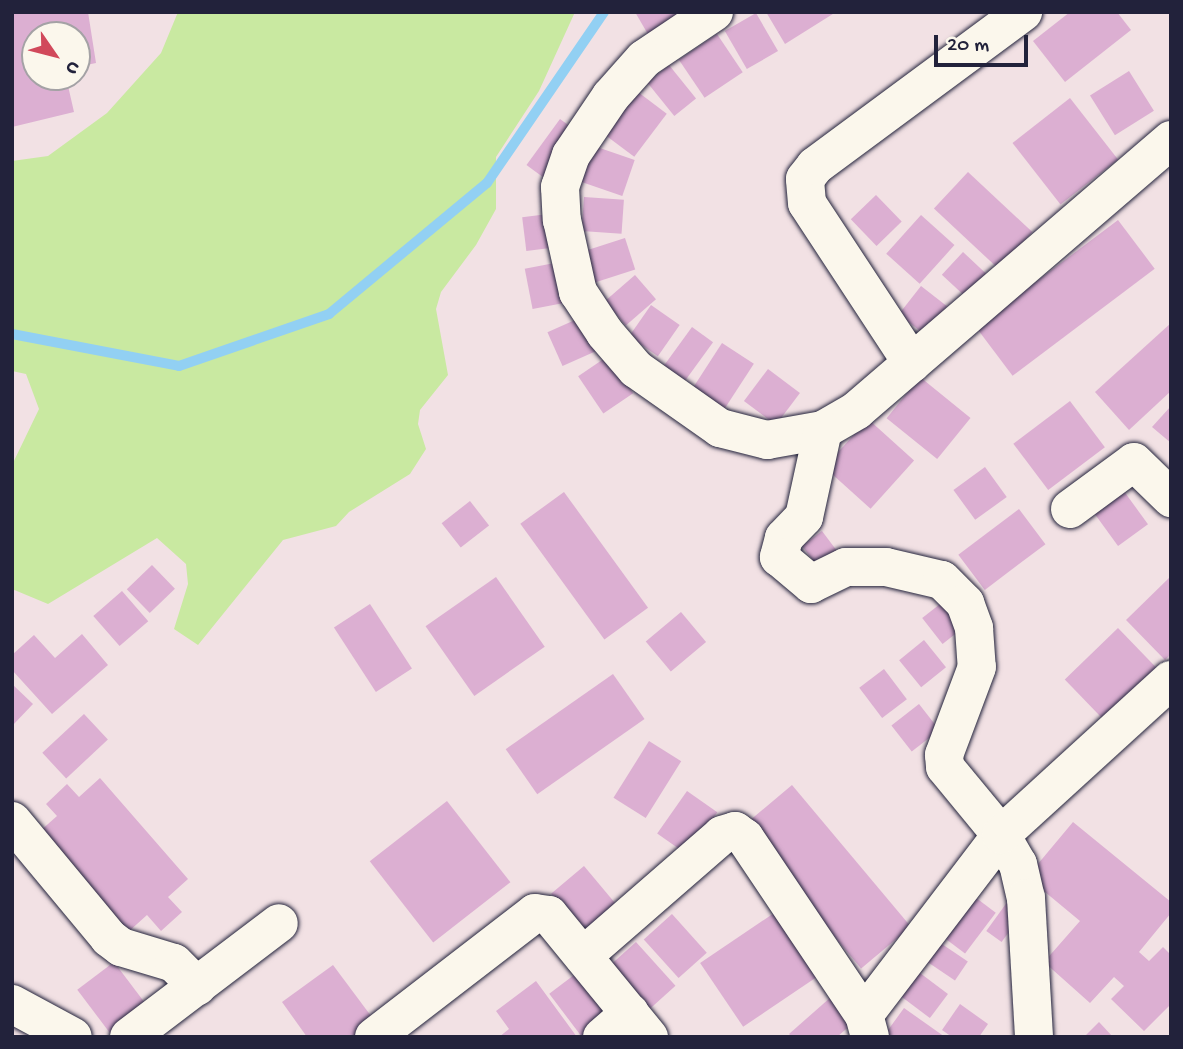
<!DOCTYPE html>
<style>
body{margin:0}
#map{position:relative;width:1183px;height:1049px;overflow:hidden;background:#f2e1e4;font-family:"Gochi Hand",sans-serif}
div>[style]{position:absolute}
.green>*{inset:0;background:#c9e9a1}
.stream>*{height:10px;margin:-5px;padding:0 5px;transform-origin:5px;border-radius:5px;background:#92d0f3}
.building>*{inset:0;background:#dcafd2;transform-origin:0 0}
.roads{filter:drop-shadow(0 0 2px #22223b) drop-shadow(0 0 2px #22223b)}
.minor>*{height:38px;margin:-19px;padding:0 19px;transform-origin:19px;border-radius:19px;background:#fbf7ec}
span{translate:-50% -50%;white-space:nowrap;text-align:center;line-height:1.15;-webkit-text-stroke:5px #fbf7ec;paint-order:stroke}
.frame{position:absolute;inset:0;border:14px solid #22223b;pointer-events:none}
.north{position:absolute;left:21px;top:21px;width:70px;height:70px;box-sizing:border-box;background:#fbf7ec;border:2px solid #a4a2a5;border-radius:50%;rotate:125deg;font-size:19px;font-weight:700;line-height:28px;text-align:center;color:#22223b}
.north::after{content:'';display:block;margin:auto;width:24px;height:32px;background:#d1495b;clip-path:polygon(50% 0,100% 100%,50% 72%,0 100%)}
.scale{position:absolute;left:934px;top:35px;width:94px;height:32px;box-sizing:border-box;border:4px solid #22223b;border-top:0;padding-left:9px;font-size:21px;line-height:24px;white-space:nowrap;color:#22223b;-webkit-text-stroke:5px #fbf7ec;paint-order:stroke}
</style>
<div id="map">
<div class="green">
<i style="clip-path:polygon(178px 12px,575px 12px,539px 91px,496px 157px,496px 209px,476px 245px,441px 292px,436px 309px,448px 375px,420px 410px,418px 424px,426px 449px,410px 474px,349px 512px,336px 526px,283px 540px,198px 645px,174px 629px,188px 584px,186px 564px,157px 538px,48px 604px,12px 589px,12px 465px,39px 409px,26px 374px,12px 371px,12px 161px,48px 156px,107px 113px,161px 53px)"></i>
</div>
<div class="stream">
<i style="left:12px;top:334px;width:170px;rotate:10.8deg"></i>
<i style="left:179px;top:366px;width:159px;rotate:-19.1deg"></i>
<i style="left:329px;top:314px;width:205px;rotate:-39.7deg"></i>
<i style="left:487px;top:183px;width:207px;rotate:-55.6deg"></i>
</div>
<div class="building">
<i style="clip-path:polygon(12px 12px,88px 12px,96px 63px,77px 67px,77px 35px,35px 35px,35px 77px,66px 77px,74px 112px,12px 127px)"></i>
<i style="clip-path:polygon(635px 12px,690px 12px,649px 36px)"></i>
<i style="clip-path:polygon(766px 12px,836px 12px,785px 44px)"></i>
<i style="clip-path:polygon(1070px 12px,1117px 12px,1131px 30px,1065px 82px,1033px 41px)"></i>
<i style="left:756px;top:13px;width:44px;height:36px;rotate:60deg"></i>
<i style="left:717px;top:34px;width:46px;height:46px;rotate:56deg"></i>
<i style="left:669px;top:65px;width:43px;height:28px;rotate:51deg"></i>
<i style="left:1129px;top:71px;width:47px;height:46px;rotate:58deg"></i>
<i style="left:634px;top:89px;width:41px;height:54px;rotate:37deg"></i>
<i style="left:1070px;top:98px;width:78px;height:73px;rotate:52deg"></i>
<i style="left:560px;top:119px;width:26px;height:57px;rotate:36deg"></i>
<i style="left:594px;top:146px;width:43px;height:38px;rotate:19deg"></i>
<i style="left:968px;top:172px;width:88px;height:50px;rotate:43deg"></i>
<i style="left:876px;top:195px;width:37px;height:35px;rotate:46deg"></i>
<i style="left:584px;top:197px;width:40px;height:34px;rotate:4deg"></i>
<i style="left:548px;top:214px;width:34px;height:26px;rotate:83deg"></i>
<i style="left:921px;top:215px;width:45px;height:52px;rotate:42deg"></i>
<i style="left:1118px;top:220px;width:61px;height:178px;rotate:53deg"></i>
<i style="left:625px;top:238px;width:33px;height:44px;rotate:72deg"></i>
<i style="left:963px;top:252px;width:42px;height:31px;rotate:43deg"></i>
<i style="left:565px;top:261px;width:41px;height:41px;rotate:79deg"></i>
<i style="left:635px;top:275px;width:32px;height:40px;rotate:49deg"></i>
<i style="left:921px;top:286px;width:33px;height:36px;rotate:38deg"></i>
<i style="left:651px;top:305px;width:35px;height:38px;rotate:35deg"></i>
<i style="left:584px;top:316px;width:37px;height:40px;rotate:66deg"></i>
<i style="clip-path:polygon(1171px 323px,1171px 391px,1129px 430px,1095px 392px)"></i>
<i style="left:692px;top:327px;width:26px;height:55px;rotate:36deg"></i>
<i style="left:722px;top:343px;width:38px;height:55px;rotate:33deg"></i>
<i style="left:608px;top:356px;width:45px;height:36px;rotate:56deg"></i>
<i style="left:768px;top:369px;width:40px;height:40px;rotate:37deg"></i>
<i style="left:920px;top:377px;width:65px;height:53px;rotate:39deg"></i>
<i style="left:1070px;top:401px;width:58px;height:71px;rotate:53deg"></i>
<i style="clip-path:polygon(1171px 406px,1171px 443px,1152px 427px)"></i>
<i style="left:868px;top:419px;width:62px;height:65px;rotate:42deg"></i>
<i style="left:985px;top:467px;width:37px;height:39px;rotate:54deg"></i>
<i style="left:1118px;top:483px;width:51px;height:37px;rotate:54deg"></i>
<i style="left:564px;top:492px;width:143px;height:54px;rotate:54deg"></i>
<i style="left:470px;top:501px;width:31px;height:36px;rotate:52deg"></i>
<i style="left:1019px;top:509px;width:44px;height:76px;rotate:53deg"></i>
<i style="left:822px;top:531px;width:34px;height:25px;rotate:53deg"></i>
<i style="left:152px;top:565px;width:33px;height:35px;rotate:46deg"></i>
<i style="clip-path:polygon(1171px 576px,1171px 654px,1165px 660px,1126px 620px)"></i>
<i style="left:496px;top:577px;width:85px;height:86px;rotate:55deg"></i>
<i style="left:122px;top:591px;width:40px;height:38px;rotate:49deg"></i>
<i style="left:949px;top:597px;width:33px;height:34px;rotate:52deg"></i>
<i style="left:370px;top:604px;width:77px;height:43px;rotate:57deg"></i>
<i style="left:681px;top:612px;width:39px;height:46px;rotate:50deg"></i>
<i style="left:1118px;top:628px;width:65px;height:74px;rotate:46deg"></i>
<i style="clip-path:polygon(82px 634px,108px 665px,52px 714px,12px 670px,12px 655px,34px 635px,55px 658px)"></i>
<i style="left:924px;top:640px;width:35px;height:32px;rotate:51deg"></i>
<i style="left:884px;top:669px;width:38px;height:31px;rotate:53deg"></i>
<i style="left:613px;top:674px;width:55px;height:131px;rotate:55deg"></i>
<i style="clip-path:polygon(12px 684px,33px 704px,12px 726px)"></i>
<i style="left:919px;top:704px;width:33px;height:35px;rotate:52deg"></i>
<i style="left:84px;top:714px;width:35px;height:57px;rotate:47deg"></i>
<i style="left:649px;top:741px;width:38px;height:67px;rotate:32deg"></i>
<i style="clip-path:polygon(100px 778px,188px 879px,168px 897px,182px 912px,161px 931px,147px 915px,127px 933px,39px 832px,57px 816px,46px 804px,67px 784px,79px 797px)"></i>
<i style="left:792px;top:785px;width:185px;height:65px;rotate:50deg"></i>
<i style="left:687px;top:791px;width:37px;height:52px;rotate:35deg"></i>
<i style="left:447px;top:801px;width:103px;height:98px;rotate:52deg"></i>
<i style="clip-path:polygon(1073px 822px,1171px 902px,1171px 913px,1139px 952px,1149px 961px,1163px 947px,1171px 955px,1171px 1004px,1144px 1031px,1111px 999px,1124px 986px,1114px 977px,1090px 1003px,1044px 962px,1080px 921px,1027px 877px)"></i>
<i style="left:584px;top:866px;width:57px;height:43px;rotate:50deg"></i>
<i style="left:963px;top:888px;width:41px;height:51px;rotate:37deg"></i>
<i style="left:1008px;top:901px;width:19px;height:37px;rotate:36deg"></i>
<i style="left:783px;top:907px;width:77px;height:100px;rotate:56deg"></i>
<i style="left:672px;top:914px;width:52px;height:38px;rotate:48deg"></i>
<i style="left:933px;top:938px;width:42px;height:23px;rotate:34deg"></i>
<i style="left:636px;top:942px;width:59px;height:37px;rotate:48deg"></i>
<i style="left:114px;top:962px;width:59px;height:46px;rotate:53deg"></i>
<i style="clip-path:polygon(333px 965px,380px 1028px,369px 1037px,307px 1037px,282px 1002px)"></i>
<i style="left:912px;top:967px;width:45px;height:30px;rotate:37deg"></i>
<i style="left:578px;top:972px;width:55px;height:36px;rotate:53deg"></i>
<i style="clip-path:polygon(536px 981px,577px 1037px,499px 1037px,509px 1029px,496px 1011px)"></i>
<i style="clip-path:polygon(831px 997px,853px 1023px,837px 1037px,792px 1037px,789px 1034px)"></i>
<i style="clip-path:polygon(960px 1004px,988px 1024px,979px 1037px,952px 1037px,942px 1030px)"></i>
<i style="clip-path:polygon(904px 1008px,945px 1037px,883px 1037px)"></i>
<i style="clip-path:polygon(1099px 1022px,1113px 1037px,1084px 1037px)"></i>
</div>
<div class="roads">
<div class="minor">
<i style="left:714px;top:12px;width:84px;rotate:146.1deg"></i>
<i style="left:644px;top:59px;width:50px;rotate:131.7deg"></i>
<i style="left:611px;top:96px;width:71px;rotate:124.1deg"></i>
<i style="left:571px;top:155px;width:34px;rotate:109deg"></i>
<i style="left:560px;top:187px;width:33px;rotate:87deg"></i>
<i style="left:562px;top:220px;width:74px;rotate:77.5deg"></i>
<i style="left:578px;top:292px;width:49px;rotate:56.6deg"></i>
<i style="left:605px;top:333px;width:48px;rotate:49.3deg"></i>
<i style="left:636px;top:369px;width:103px;rotate:35.1deg"></i>
<i style="left:720px;top:428px;width:49px;rotate:14.3deg"></i>
<i style="left:767px;top:440px;width:57px;rotate:-10.1deg"></i>
<i style="left:823px;top:430px;width:39px;rotate:-30deg"></i>
<i style="left:857px;top:410px;width:414px;rotate:-40.7deg"></i>
<i style="left:912px;top:363px;width:191px;rotate:-123.3deg"></i>
<i style="left:807px;top:203px;width:24px;rotate:-95deg"></i>
<i style="left:805px;top:179px;width:16px;rotate:-52deg"></i>
<i style="left:815px;top:166px;width:259px;rotate:-36.5deg"></i>
<i style="left:823px;top:430px;width:89px;rotate:102.3deg"></i>
<i style="left:804px;top:517px;width:29px;rotate:134deg"></i>
<i style="left:784px;top:538px;width:20px;rotate:105deg"></i>
<i style="left:779px;top:557px;width:42px;rotate:40.2deg"></i>
<i style="left:811px;top:584px;width:39px;rotate:-26deg"></i>
<i style="left:846px;top:567px;width:40px"></i>
<i style="left:886px;top:567px;width:57px;rotate:13.1deg"></i>
<i style="left:942px;top:580px;width:33px;rotate:45deg"></i>
<i style="left:965px;top:603px;width:27px;rotate:70deg"></i>
<i style="left:974px;top:628px;width:39px;rotate:86deg"></i>
<i style="left:977px;top:667px;width:94px;rotate:110.6deg"></i>
<i style="left:944px;top:755px;width:12px;rotate:85deg"></i>
<i style="left:945px;top:767px;width:88px;rotate:50.5deg"></i>
<i style="left:1001px;top:835px;width:34px;rotate:60deg"></i>
<i style="left:1018px;top:864px;width:35px;rotate:77deg"></i>
<i style="left:1026px;top:898px;width:139px;rotate:86.7deg"></i>
<i style="left:1070px;top:509px;width:79px;rotate:-36.3deg"></i>
<i style="left:1134px;top:462px;width:52px;rotate:44.2deg"></i>
<i style="left:12px;top:821px;width:152px;rotate:50.3deg"></i>
<i style="left:109px;top:938px;width:15px;rotate:37deg"></i>
<i style="left:121px;top:947px;width:55px;rotate:16.8deg"></i>
<i style="left:174px;top:963px;width:33px;rotate:45deg"></i>
<i style="left:583px;top:956px;width:184px;rotate:-41deg"></i>
<i style="left:722px;top:835px;width:14px;rotate:-17deg"></i>
<i style="left:735px;top:831px;width:12px;rotate:35deg"></i>
<i style="left:745px;top:838px;width:213px;rotate:56.1deg"></i>
<i style="left:12px;top:1004px;width:69px;rotate:28.4deg"></i>
<i style="left:129px;top:1037px;width:188px;rotate:-37.2deg"></i>
<i style="left:374px;top:1037px;width:203px;rotate:-37.6deg"></i>
<i style="left:535px;top:913px;width:14px;rotate:8deg"></i>
<i style="left:549px;top:915px;width:158px;rotate:50.7deg"></i>
<i style="left:602px;top:1037px;width:37px;rotate:-41deg"></i>
<i style="left:870px;top:1037px;width:23px;rotate:-105deg"></i>
<i style="left:864px;top:1015px;width:226px;rotate:-52.7deg"></i>
<i style="left:1001px;top:835px;width:230px;rotate:-42.4deg"></i>
</div>
</div>
<div class="frame"></div>
<div class="north">U</div>
<div class="scale">20 m</div>
</div>
